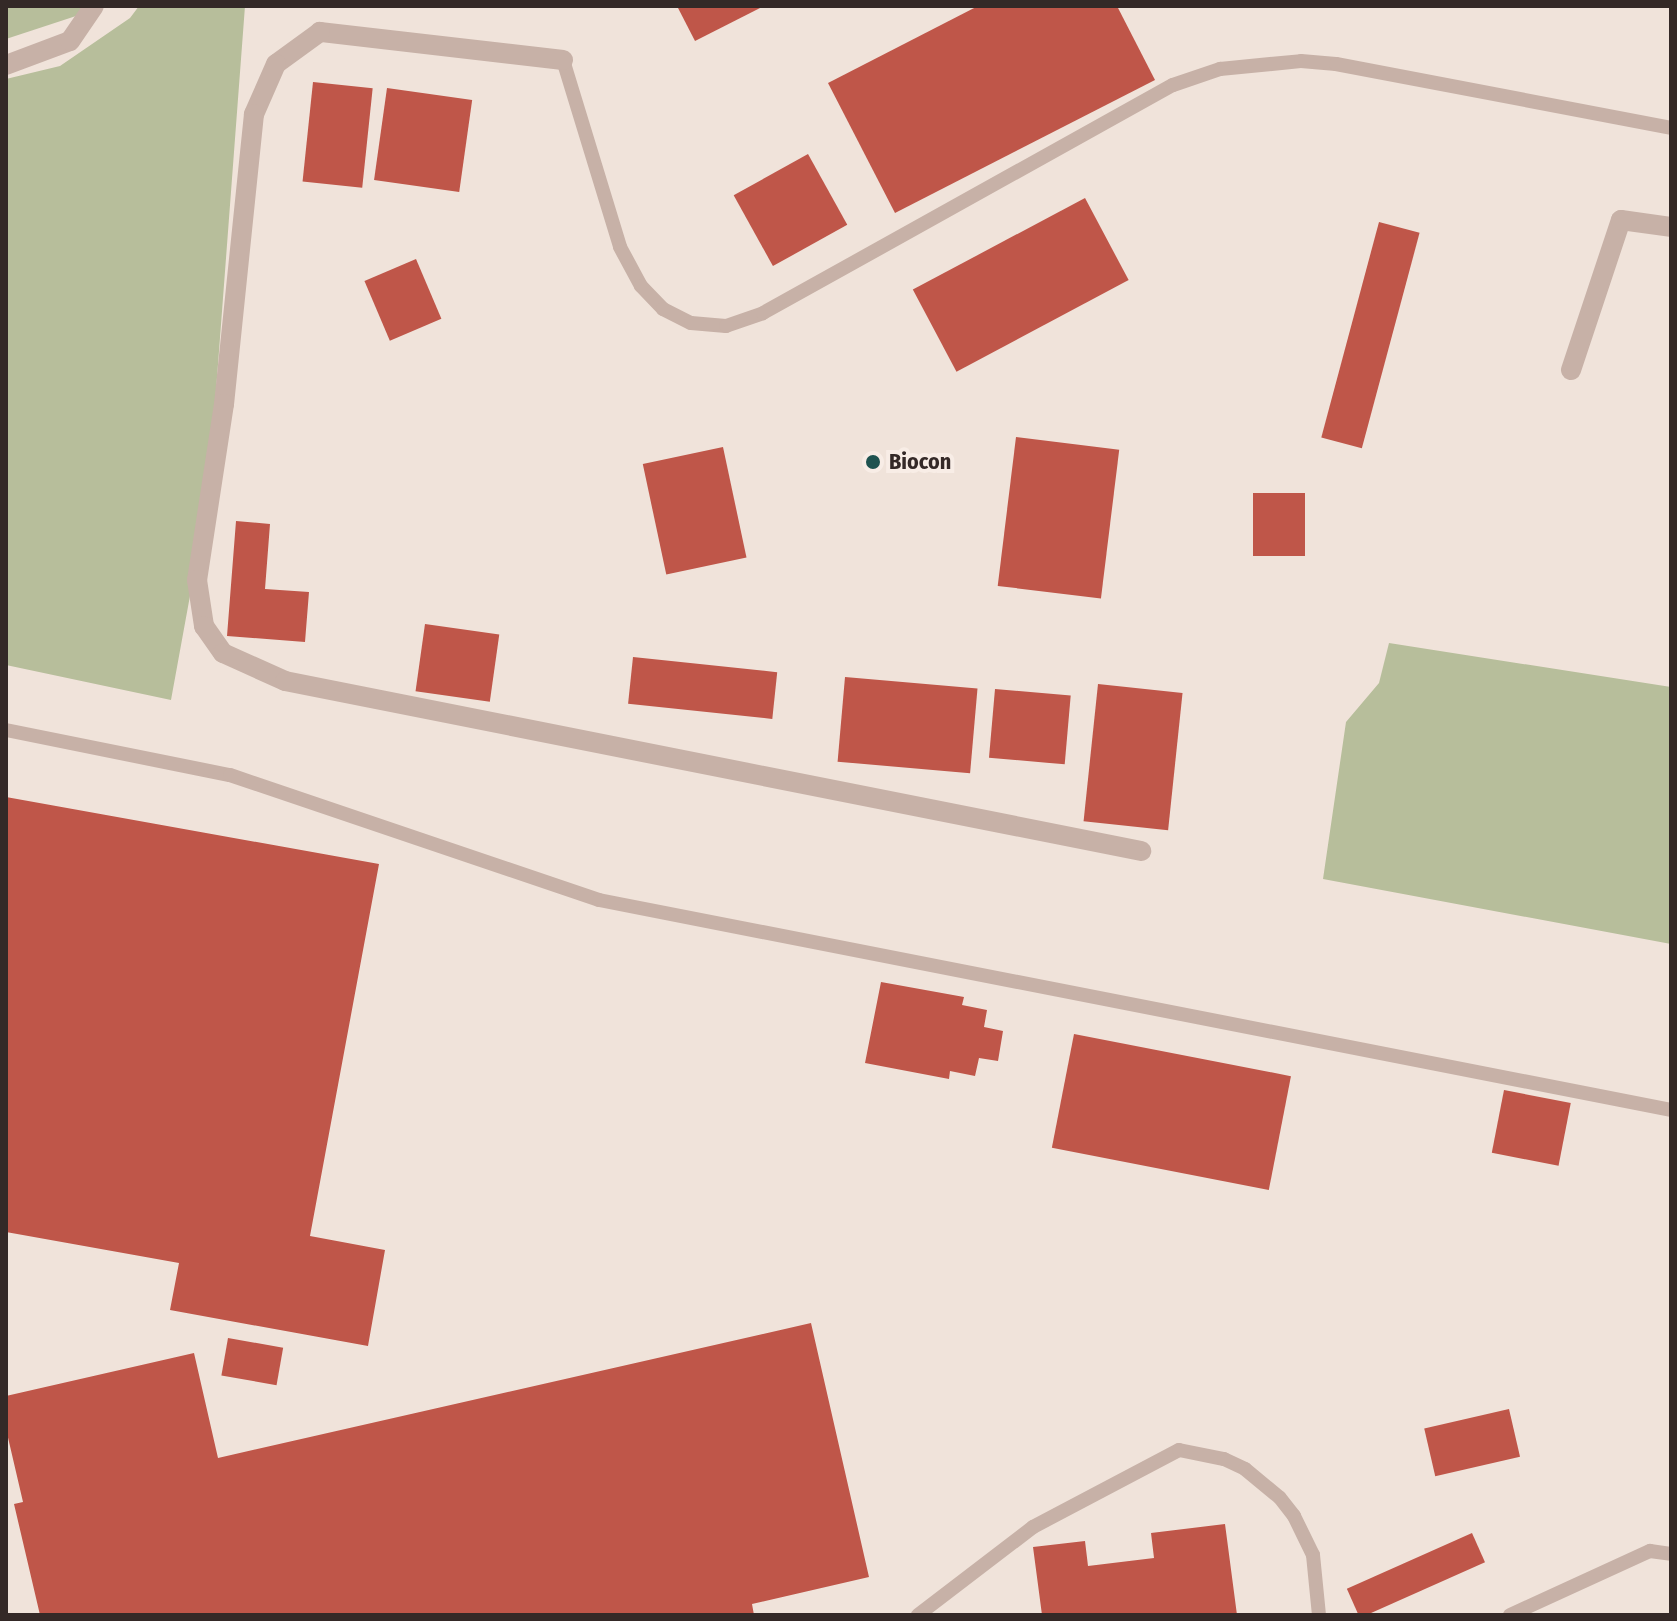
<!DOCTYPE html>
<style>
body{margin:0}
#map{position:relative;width:1677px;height:1621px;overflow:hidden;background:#f0e3da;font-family:"Fira Sans Condensed",sans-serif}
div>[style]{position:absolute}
.green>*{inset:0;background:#b7be9b}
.building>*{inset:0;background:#bf5649;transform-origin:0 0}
.lane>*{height:14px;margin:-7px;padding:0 7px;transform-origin:7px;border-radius:7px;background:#c7b1a7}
.street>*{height:20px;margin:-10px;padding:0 10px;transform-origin:10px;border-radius:10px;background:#c7b1a7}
.dots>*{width:22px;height:22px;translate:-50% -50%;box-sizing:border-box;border:4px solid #f8ede6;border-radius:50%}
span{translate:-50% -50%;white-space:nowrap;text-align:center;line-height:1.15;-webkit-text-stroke:8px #f8ede6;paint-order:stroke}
.poi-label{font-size:22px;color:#342927;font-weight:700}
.left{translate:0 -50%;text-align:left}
.frame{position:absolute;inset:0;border:8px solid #342927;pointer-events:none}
</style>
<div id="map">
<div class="green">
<i style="clip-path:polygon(6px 6px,83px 6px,76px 16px,6px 39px)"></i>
<i style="clip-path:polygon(139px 6px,245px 6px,208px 497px,171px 700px,6px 665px,6px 79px,60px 66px,130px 18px)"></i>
<i style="clip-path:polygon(1389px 643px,1671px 687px,1671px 944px,1323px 879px,1346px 722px,1379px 683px)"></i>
</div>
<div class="building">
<i style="clip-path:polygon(677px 6px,764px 6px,695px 41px)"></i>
<i style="clip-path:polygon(978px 6px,1117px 6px,1155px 80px,895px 213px,828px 83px)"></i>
<i style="left:313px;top:82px;width:60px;height:100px;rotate:6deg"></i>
<i style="left:387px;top:88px;width:86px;height:93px;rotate:8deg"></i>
<i style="left:808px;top:154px;width:81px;height:85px;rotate:61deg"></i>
<i style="left:1085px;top:198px;width:93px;height:195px;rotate:62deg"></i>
<i style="left:1379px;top:222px;width:42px;height:223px;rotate:15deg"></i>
<i style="left:416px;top:259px;width:65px;height:56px;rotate:67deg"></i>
<i style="left:1016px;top:437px;width:104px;height:150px;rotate:7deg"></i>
<i style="left:723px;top:447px;width:113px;height:82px;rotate:78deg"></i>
<i style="left:1253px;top:493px;width:52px;height:63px"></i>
<i style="clip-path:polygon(236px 521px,270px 524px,265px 589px,309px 592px,305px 642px,227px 636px)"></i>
<i style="left:425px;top:624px;width:75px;height:68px;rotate:8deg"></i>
<i style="left:633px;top:657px;width:145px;height:47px;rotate:6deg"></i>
<i style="left:845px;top:677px;width:133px;height:85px;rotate:5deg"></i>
<i style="left:1098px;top:684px;width:85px;height:138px;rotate:6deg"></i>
<i style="left:995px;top:689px;width:76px;height:69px;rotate:5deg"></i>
<i style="clip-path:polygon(6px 797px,379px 864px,310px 1236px,385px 1250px,368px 1346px,170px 1310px,179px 1263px,6px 1232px)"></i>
<i style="clip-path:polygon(881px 982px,964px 997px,962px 1005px,987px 1010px,984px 1027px,1003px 1031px,998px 1061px,979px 1058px,975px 1076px,950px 1071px,949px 1079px,865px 1063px)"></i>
<i style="left:1074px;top:1034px;width:221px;height:116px;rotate:11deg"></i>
<i style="left:1504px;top:1090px;width:68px;height:64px;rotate:11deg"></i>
<i style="clip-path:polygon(811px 1323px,869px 1577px,752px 1604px,754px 1615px,40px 1615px,14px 1504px,23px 1502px,6px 1429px,6px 1396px,194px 1353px,218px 1458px)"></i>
<i style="left:228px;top:1338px;width:56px;height:38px;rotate:10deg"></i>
<i style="left:1509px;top:1409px;width:49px;height:87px;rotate:77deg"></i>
<i style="clip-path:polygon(1225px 1524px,1237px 1615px,1042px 1615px,1033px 1547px,1085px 1541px,1088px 1566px,1154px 1558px,1151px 1533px)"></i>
<i style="left:1472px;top:1533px;width:32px;height:137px;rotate:66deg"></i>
</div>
<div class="lane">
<i style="left:563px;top:60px;width:195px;rotate:73deg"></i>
<i style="left:620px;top:247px;width:44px;rotate:61.7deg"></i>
<i style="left:641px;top:286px;width:32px;rotate:46deg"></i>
<i style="left:663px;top:309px;width:31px;rotate:27deg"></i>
<i style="left:691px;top:323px;width:35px;rotate:5deg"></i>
<i style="left:726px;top:326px;width:39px;rotate:-19deg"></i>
<i style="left:763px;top:313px;width:469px;rotate:-29.1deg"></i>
<i style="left:1173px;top:85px;width:50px;rotate:-18.8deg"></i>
<i style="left:1220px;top:69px;width:81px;rotate:-5.6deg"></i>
<i style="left:1301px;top:61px;width:35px;rotate:5deg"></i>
<i style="left:1336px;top:64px;width:341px;rotate:10.8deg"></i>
<i style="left:6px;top:730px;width:228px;rotate:11.4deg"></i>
<i style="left:230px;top:775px;width:390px;rotate:18.7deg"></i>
<i style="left:599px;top:900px;width:1092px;rotate:11.08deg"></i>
<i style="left:918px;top:1615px;width:145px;rotate:-37.4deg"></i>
<i style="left:1033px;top:1527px;width:165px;rotate:-27.8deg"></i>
<i style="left:1179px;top:1450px;width:46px;rotate:11.3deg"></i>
<i style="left:1224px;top:1459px;width:23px;rotate:25deg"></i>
<i style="left:1245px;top:1469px;width:45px;rotate:39.6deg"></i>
<i style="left:1280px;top:1498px;width:23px;rotate:52deg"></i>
<i style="left:1294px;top:1516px;width:43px;rotate:64deg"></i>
<i style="left:1313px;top:1555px;width:60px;rotate:84.3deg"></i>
<i style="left:1510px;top:1615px;width:154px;rotate:-24.6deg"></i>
<i style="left:1650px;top:1551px;width:21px;rotate:8deg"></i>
</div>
<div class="street">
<i style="left:563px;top:60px;width:245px;rotate:-173.4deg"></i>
<i style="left:320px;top:32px;width:54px;rotate:144deg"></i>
<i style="left:276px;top:64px;width:55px;rotate:113.7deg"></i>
<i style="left:254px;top:114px;width:292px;rotate:95.9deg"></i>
<i style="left:224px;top:404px;width:178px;rotate:98.7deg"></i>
<i style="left:197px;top:580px;width:47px;rotate:81.3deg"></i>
<i style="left:204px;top:626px;width:33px;rotate:55deg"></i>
<i style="left:223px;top:653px;width:68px;rotate:24.3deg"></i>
<i style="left:285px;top:681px;width:873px;rotate:11.23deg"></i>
<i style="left:6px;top:65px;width:68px;rotate:-20.6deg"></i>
<i style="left:70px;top:41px;width:42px;rotate:-55.6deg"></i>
<i style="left:1571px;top:370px;width:158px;rotate:-71.6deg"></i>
<i style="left:1621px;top:220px;width:50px;rotate:8deg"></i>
</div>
<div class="dots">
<i style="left:873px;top:462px;background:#1f5350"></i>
</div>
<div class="poi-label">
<span class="left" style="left:889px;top:462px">Biocon</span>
</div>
<div class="frame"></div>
</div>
